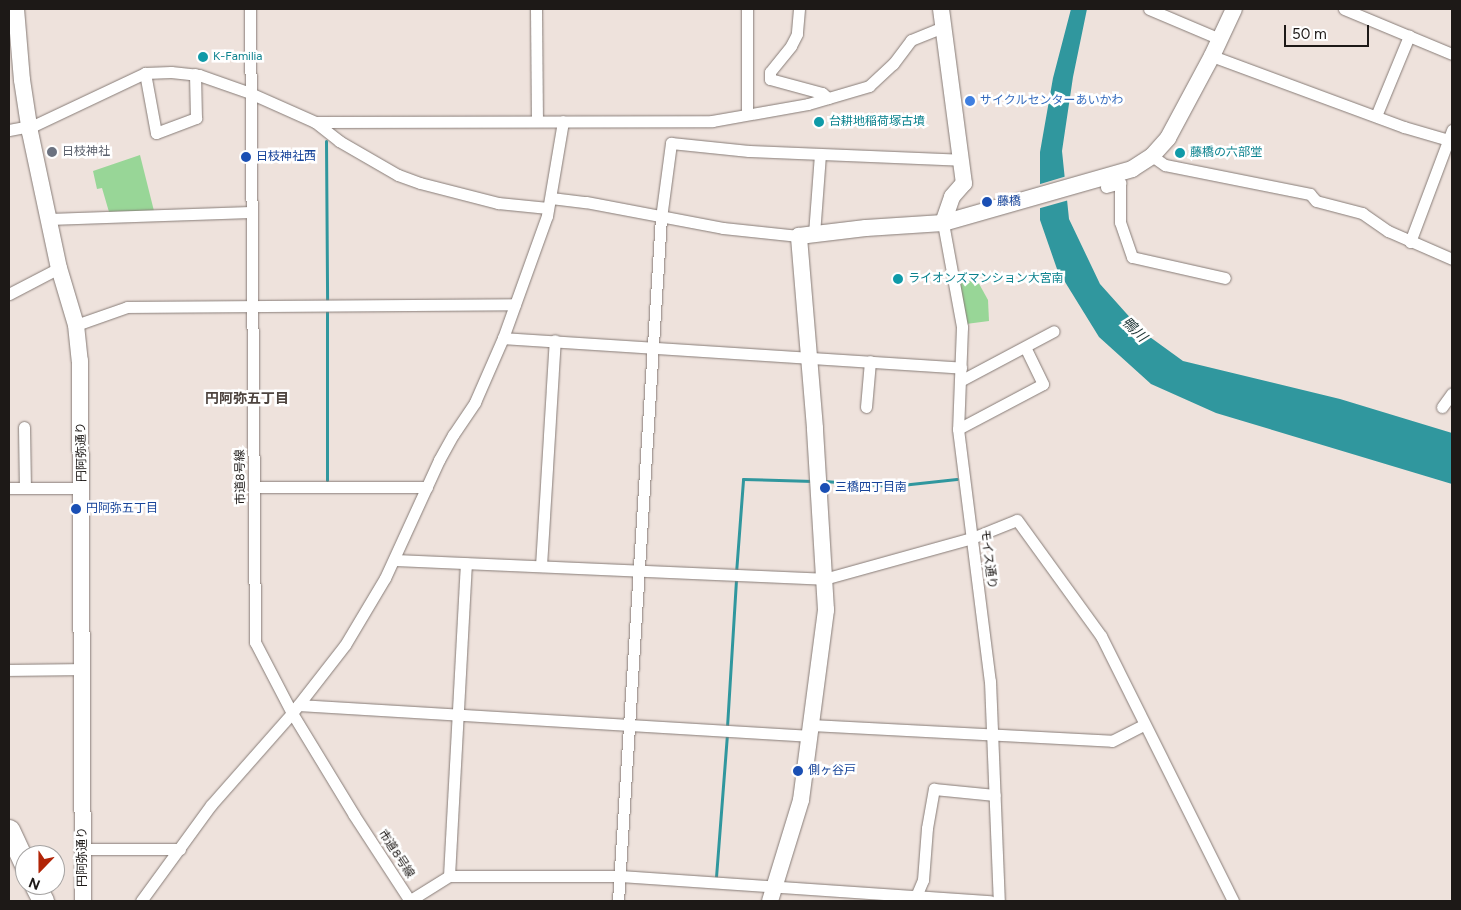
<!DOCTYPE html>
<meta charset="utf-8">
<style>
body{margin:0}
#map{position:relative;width:1461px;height:910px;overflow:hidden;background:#eee2dc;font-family:Figtree,"Noto Sans JP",sans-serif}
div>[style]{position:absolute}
.green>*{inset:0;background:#98d697}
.water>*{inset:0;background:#30979e}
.pier>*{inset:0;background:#eee2dc}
.stream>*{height:3px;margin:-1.5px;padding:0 1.5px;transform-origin:1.5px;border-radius:1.5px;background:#30979e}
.roads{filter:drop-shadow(0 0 1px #877c77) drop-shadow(0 0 1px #877c77)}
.street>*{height:11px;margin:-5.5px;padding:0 5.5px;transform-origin:5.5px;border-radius:5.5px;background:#fff}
.secondary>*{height:16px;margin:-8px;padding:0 8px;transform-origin:8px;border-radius:8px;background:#fff}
.highway>*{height:21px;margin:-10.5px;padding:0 10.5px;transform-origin:10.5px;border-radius:10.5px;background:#fff}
.dots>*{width:14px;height:14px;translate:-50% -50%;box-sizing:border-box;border:2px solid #fff;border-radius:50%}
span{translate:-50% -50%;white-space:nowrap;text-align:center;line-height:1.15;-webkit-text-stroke:5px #fff;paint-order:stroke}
.culture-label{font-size:12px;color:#0d838f}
.left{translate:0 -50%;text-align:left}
.shop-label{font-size:12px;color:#366cbe}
.worship-label{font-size:12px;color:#5b616d}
.transit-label{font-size:12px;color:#164399}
.street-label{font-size:12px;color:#1d1917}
.water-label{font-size:14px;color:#213839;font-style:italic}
.neighbourhood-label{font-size:14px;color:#4d433e;font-weight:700}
.frame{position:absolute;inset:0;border:10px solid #1d1917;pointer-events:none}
.north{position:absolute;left:15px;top:845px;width:50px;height:50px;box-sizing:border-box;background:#fff;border:1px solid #a5a3a2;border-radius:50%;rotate:202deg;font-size:14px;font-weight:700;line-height:20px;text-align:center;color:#1d1917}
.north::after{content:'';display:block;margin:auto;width:18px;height:22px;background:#b12406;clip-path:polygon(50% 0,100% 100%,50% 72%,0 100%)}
.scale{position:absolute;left:1284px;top:25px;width:85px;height:22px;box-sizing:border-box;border:2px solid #1d1917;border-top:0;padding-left:6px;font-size:15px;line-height:18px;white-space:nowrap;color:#1d1917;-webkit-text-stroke:4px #fff;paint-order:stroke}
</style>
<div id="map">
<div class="green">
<i style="clip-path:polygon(140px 155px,154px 211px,109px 212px,102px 188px,97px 189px,93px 171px)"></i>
<i style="clip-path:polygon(977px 280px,988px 300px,989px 321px,966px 324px,959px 282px)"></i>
</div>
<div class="water">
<i style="clip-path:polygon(1071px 9px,1087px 9px,1073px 77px,1062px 151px,1069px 219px,1100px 284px,1143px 332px,1183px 361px,1340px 399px,1452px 433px,1452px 484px,1216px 413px,1151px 384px,1099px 337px,1057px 269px,1040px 220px,1040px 152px,1053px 78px)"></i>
</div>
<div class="pier">
<i style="clip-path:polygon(1067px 176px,1069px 200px,1037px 209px,1037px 185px)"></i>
</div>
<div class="stream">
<i style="left:326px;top:141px;width:160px;rotate:89.6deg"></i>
<i style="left:327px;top:311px;width:169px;rotate:90deg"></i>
<i style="left:824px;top:481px;width:68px;rotate:4.2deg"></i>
<i style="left:892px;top:486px;width:65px;rotate:-6.1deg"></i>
<i style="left:736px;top:573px;width:94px;rotate:-85.7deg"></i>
<i style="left:743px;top:479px;width:70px;rotate:1.6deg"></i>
<i style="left:727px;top:727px;width:148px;rotate:-86.5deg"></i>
<i style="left:716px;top:877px;width:144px;rotate:-85.6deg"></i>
</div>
<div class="roads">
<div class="street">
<i style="left:250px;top:9px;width:633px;rotate:89.55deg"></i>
<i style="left:255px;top:642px;width:80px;rotate:62.5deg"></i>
<i style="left:292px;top:713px;width:119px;rotate:58.7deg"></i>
<i style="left:354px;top:815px;width:103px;rotate:56.9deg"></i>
<i style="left:536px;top:9px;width:112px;rotate:89.5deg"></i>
<i style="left:747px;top:9px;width:105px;rotate:90deg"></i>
<i style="left:799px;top:9px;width:25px;rotate:95deg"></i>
<i style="left:797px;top:34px;width:13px;rotate:117deg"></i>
<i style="left:791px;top:46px;width:33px;rotate:129deg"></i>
<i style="left:770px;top:72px;width:7px;rotate:90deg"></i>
<i style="left:770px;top:79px;width:54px;rotate:15.1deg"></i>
<i style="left:822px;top:93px;width:8px;rotate:40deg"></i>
<i style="left:1149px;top:9px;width:77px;rotate:22.9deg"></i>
<i style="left:1344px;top:9px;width:117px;rotate:22.6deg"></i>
<i style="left:1212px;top:56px;width:205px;rotate:20.3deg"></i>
<i style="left:1404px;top:127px;width:50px;rotate:16.3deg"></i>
<i style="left:145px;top:73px;width:61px;rotate:79.6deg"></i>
<i style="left:156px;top:133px;width:43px;rotate:-20.6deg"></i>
<i style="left:196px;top:118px;width:44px;rotate:-91.3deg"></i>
<i style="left:1376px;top:116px;width:87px;rotate:-67.6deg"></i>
<i style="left:315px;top:122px;width:397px;rotate:-0.1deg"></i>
<i style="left:712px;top:121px;width:97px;rotate:-10deg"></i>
<i style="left:808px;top:104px;width:64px;rotate:-16.4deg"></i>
<i style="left:869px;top:86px;width:33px;rotate:-43deg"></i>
<i style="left:893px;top:64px;width:30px;rotate:-53deg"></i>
<i style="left:911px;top:40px;width:35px;rotate:-22deg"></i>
<i style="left:9px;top:130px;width:26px;rotate:-11deg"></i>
<i style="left:35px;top:125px;width:122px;rotate:-25.3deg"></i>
<i style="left:145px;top:73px;width:26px;rotate:-2deg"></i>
<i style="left:171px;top:72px;width:28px;rotate:6deg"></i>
<i style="left:199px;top:75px;width:54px;rotate:19.4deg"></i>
<i style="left:250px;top:93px;width:71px;rotate:24deg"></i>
<i style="left:315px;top:122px;width:31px;rotate:38deg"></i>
<i style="left:339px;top:141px;width:68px;rotate:30deg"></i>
<i style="left:398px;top:175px;width:23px;rotate:20deg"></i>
<i style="left:420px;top:183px;width:81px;rotate:14.4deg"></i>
<i style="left:498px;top:203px;width:50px;rotate:5.7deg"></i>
<i style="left:1152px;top:156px;width:16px;rotate:35deg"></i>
<i style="left:1165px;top:165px;width:148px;rotate:11.3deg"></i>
<i style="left:1310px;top:194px;width:9px;rotate:49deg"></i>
<i style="left:1316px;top:201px;width:48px;rotate:14.6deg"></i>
<i style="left:1362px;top:213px;width:32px;rotate:35deg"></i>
<i style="left:1388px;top:231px;width:70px;rotate:23.6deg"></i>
<i style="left:1106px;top:187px;width:15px;rotate:-16deg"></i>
<i style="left:1120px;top:183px;width:39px;rotate:90deg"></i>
<i style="left:1120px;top:222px;width:37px;rotate:71deg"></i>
<i style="left:1132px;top:257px;width:95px;rotate:12.7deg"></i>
<i style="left:551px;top:198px;width:35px;rotate:7deg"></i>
<i style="left:586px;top:202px;width:139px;rotate:10.7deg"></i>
<i style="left:723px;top:228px;width:76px;rotate:6deg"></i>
<i style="left:47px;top:219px;width:205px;rotate:-2deg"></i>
<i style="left:943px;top:223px;width:106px;rotate:79.6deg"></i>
<i style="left:962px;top:327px;width:102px;rotate:92.2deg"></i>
<i style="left:958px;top:429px;width:254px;rotate:82.8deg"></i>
<i style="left:990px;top:681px;width:220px;rotate:87.7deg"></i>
<i style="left:814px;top:234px;width:79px;rotate:-85.7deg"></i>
<i style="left:1410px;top:242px;width:120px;rotate:-69.4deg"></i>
<i style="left:9px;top:294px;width:56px;rotate:-27.5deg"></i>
<i style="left:76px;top:325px;width:54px;rotate:-19.4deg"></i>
<i style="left:127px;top:307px;width:388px;rotate:-0.4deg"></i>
<i style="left:503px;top:338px;width:459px;rotate:3.7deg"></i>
<i style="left:960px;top:381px;width:106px;rotate:-28deg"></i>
<i style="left:866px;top:407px;width:46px;rotate:-85deg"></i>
<i style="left:1442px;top:407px;width:17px;rotate:-54deg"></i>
<i style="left:24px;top:427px;width:61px;rotate:89.1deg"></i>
<i style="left:958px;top:429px;width:96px;rotate:-27.9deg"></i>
<i style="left:1043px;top:384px;width:41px;rotate:-115.9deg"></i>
<i style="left:255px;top:487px;width:172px"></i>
<i style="left:9px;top:488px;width:74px"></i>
<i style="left:395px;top:560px;width:429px;rotate:2.5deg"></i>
<i style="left:824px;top:579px;width:154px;rotate:-15.5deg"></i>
<i style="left:972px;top:538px;width:48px;rotate:-21.8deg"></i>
<i style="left:1017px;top:520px;width:143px;rotate:54.1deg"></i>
<i style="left:1101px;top:636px;width:296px;rotate:63.5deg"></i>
<i style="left:541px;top:566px;width:226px;rotate:-86.5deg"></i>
<i style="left:9px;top:670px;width:74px;rotate:-0.8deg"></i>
<i style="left:298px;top:705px;width:513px;rotate:3.46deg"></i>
<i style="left:811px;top:725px;width:301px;rotate:3deg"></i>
<i style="left:1112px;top:741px;width:36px;rotate:-27deg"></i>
<i style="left:83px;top:849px;width:97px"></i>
<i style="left:449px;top:876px;width:313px;rotate:-86.9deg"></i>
<i style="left:141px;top:901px;width:119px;rotate:-53.9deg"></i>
<i style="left:211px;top:805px;width:123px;rotate:-48.6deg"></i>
<i style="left:292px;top:713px;width:86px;rotate:-52.1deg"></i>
<i style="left:345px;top:645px;width:78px;rotate:-59.2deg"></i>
<i style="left:385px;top:578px;width:130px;rotate:-65.4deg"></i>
<i style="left:439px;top:460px;width:29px;rotate:-61deg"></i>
<i style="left:453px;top:435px;width:40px;rotate:-56deg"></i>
<i style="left:475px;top:402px;width:70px;rotate:-66.4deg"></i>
<i style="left:503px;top:338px;width:130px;rotate:-70.2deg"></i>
<i style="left:547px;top:216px;width:96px;rotate:-80.4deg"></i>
<i style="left:409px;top:901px;width:47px;rotate:-32deg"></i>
<i style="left:449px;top:876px;width:171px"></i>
<i style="left:620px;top:876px;width:371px;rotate:3.9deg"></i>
<i style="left:618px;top:901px;width:684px;rotate:-86.4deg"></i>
<i style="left:661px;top:218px;width:76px;rotate:-82.4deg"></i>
<i style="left:671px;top:143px;width:78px;rotate:5.9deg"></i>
<i style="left:749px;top:151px;width:212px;rotate:2.4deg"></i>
<i style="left:914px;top:901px;width:23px;rotate:-67deg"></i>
<i style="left:923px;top:880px;width:52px;rotate:-85.6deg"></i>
<i style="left:927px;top:828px;width:40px;rotate:-80deg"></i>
<i style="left:934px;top:789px;width:61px;rotate:5.6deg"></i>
</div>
<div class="secondary">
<i style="left:16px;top:9px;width:71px;rotate:85.2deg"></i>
<i style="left:22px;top:80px;width:53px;rotate:81.3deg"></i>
<i style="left:30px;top:132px;width:139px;rotate:78deg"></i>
<i style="left:59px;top:268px;width:59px;rotate:73.4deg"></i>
<i style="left:76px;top:325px;width:36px;rotate:84deg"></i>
<i style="left:80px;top:361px;width:540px;rotate:89.68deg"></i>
<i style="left:941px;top:9px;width:176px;rotate:82.5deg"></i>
<i style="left:964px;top:183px;width:18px;rotate:131deg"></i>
<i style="left:952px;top:197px;width:28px;rotate:109deg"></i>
<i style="left:770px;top:901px;width:106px;rotate:-72.9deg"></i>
<i style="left:801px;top:800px;width:192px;rotate:-82.5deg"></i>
<i style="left:826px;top:610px;width:182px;rotate:-93.5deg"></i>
<i style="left:815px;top:428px;width:193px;rotate:-94.8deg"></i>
<i style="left:799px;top:236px;width:67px;rotate:-6.8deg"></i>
<i style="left:866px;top:228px;width:77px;rotate:-3.7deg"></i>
<i style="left:943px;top:223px;width:197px;rotate:-15.9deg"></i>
<i style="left:1132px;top:169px;width:24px;rotate:-33deg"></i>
<i style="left:1152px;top:156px;width:24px;rotate:-48deg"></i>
<i style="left:1168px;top:138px;width:93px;rotate:-61.8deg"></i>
<i style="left:1212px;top:56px;width:52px;rotate:-64.9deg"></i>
</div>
<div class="highway">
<i style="left:9px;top:830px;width:38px;rotate:65deg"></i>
<i style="left:35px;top:885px;width:18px;rotate:63deg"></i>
</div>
</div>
<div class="dots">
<i style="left:203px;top:57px;background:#0f9aa8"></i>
<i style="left:970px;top:101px;background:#3f7fe0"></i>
<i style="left:819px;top:122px;background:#0f9aa8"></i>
<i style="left:52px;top:152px;background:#6b7280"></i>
<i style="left:1180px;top:153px;background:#0f9aa8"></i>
<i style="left:246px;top:157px;background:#1a4fb4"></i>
<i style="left:987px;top:202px;background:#1a4fb4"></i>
<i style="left:898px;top:279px;background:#0f9aa8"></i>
<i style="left:825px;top:488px;background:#1a4fb4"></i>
<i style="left:76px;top:509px;background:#1a4fb4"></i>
<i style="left:798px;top:771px;background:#1a4fb4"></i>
</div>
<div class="culture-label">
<span class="left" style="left:213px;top:57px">K-Familia</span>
<span class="left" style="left:829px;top:122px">台耕地稲荷塚古墳</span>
<span class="left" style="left:1190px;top:153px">藤橋の六部堂</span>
<span class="left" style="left:908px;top:279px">ライオンズマンション大宮南</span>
</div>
<div class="shop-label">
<span class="left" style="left:980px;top:101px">サイクルセンターあいかわ</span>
</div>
<div class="worship-label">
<span class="left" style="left:62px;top:152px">日枝神社</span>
</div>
<div class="transit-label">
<span class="left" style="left:256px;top:157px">日枝神社西</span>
<span class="left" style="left:997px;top:202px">藤橋</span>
<span class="left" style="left:835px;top:488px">三橋四丁目南</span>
<span class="left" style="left:86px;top:509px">円阿弥五丁目</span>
<span class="left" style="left:808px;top:771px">側ヶ谷戸</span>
</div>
<div class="street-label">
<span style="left:82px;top:452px;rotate:-91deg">円阿弥通り</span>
<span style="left:241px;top:477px;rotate:-91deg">市道8号線</span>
<span style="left:988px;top:559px;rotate:83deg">モイス通り</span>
<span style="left:396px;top:854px;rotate:57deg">市道8号線</span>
<span style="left:83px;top:857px;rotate:-90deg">円阿弥通り</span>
</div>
<div class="water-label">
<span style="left:1134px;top:330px;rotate:44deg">鴨川</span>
</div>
<div class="neighbourhood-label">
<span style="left:247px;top:399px">円阿弥五丁目</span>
</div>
<div class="frame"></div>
<div class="north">N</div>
<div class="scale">50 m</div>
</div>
